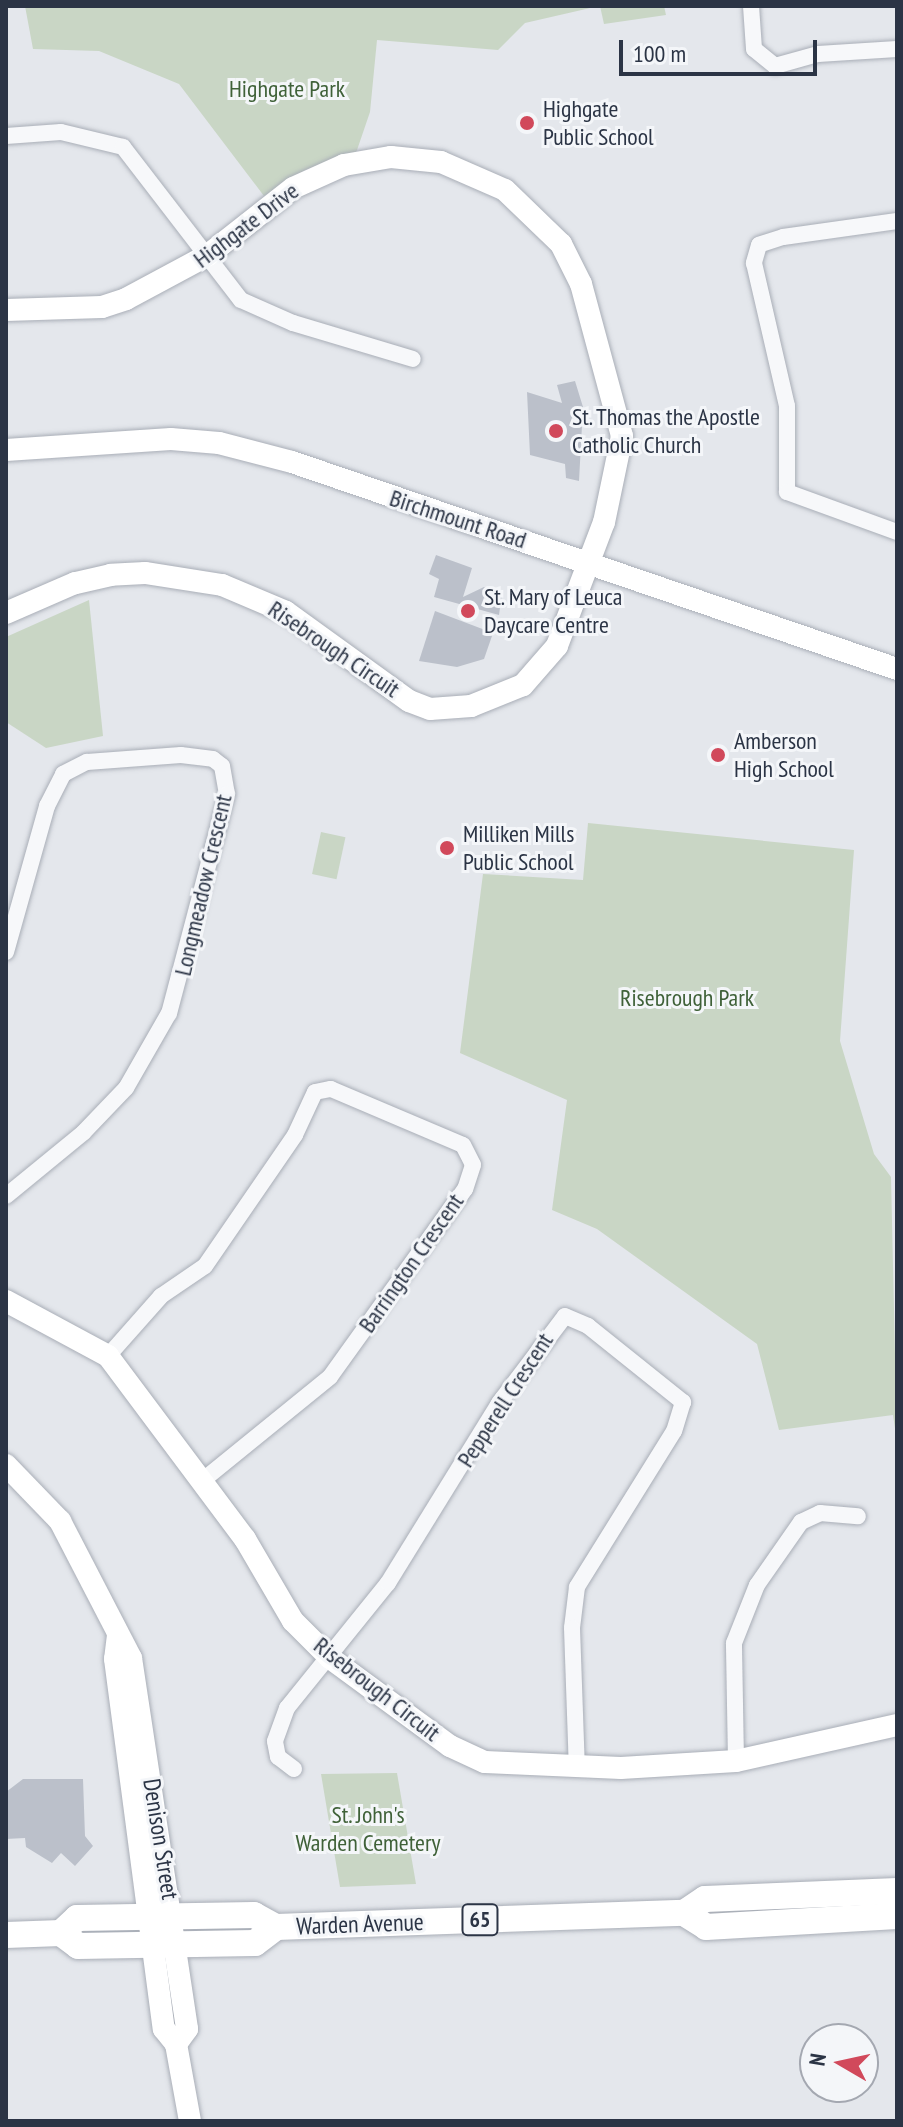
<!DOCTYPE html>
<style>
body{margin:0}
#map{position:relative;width:903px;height:2127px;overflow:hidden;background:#e4e7ec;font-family:"PT Sans Narrow",sans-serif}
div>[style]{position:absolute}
.green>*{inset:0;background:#c9d6c5;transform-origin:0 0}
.building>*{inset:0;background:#bbc0ca}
.roads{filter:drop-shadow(0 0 2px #a9aeb7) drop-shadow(0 0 2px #a9aeb7)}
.street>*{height:16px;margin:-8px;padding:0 8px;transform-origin:8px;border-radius:8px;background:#f7f8fa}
.secondary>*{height:22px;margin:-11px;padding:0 11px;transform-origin:11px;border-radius:11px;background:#fff}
.primary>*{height:26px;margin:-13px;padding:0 13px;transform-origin:13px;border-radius:13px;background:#fff}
.dots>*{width:22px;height:22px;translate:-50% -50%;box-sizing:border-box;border:4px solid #f4f6f9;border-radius:50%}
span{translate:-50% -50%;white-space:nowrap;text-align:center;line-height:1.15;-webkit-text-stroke:6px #f4f6f9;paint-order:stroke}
.shield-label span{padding:2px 6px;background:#f4f6f9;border:2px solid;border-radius:6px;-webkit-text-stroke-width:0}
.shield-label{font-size:22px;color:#2b3445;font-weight:700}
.park-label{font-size:24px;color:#3f6138}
.poi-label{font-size:24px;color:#2b3445}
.left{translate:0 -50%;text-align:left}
.street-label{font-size:24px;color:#2b3445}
.frame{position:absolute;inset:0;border:8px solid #2b3445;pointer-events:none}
.north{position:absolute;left:799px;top:2023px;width:80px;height:80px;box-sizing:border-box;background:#f4f6f9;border:2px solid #a4a8b1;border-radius:50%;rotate:279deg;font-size:22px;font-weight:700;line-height:32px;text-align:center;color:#2b3445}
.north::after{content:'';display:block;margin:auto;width:28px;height:36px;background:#d1495b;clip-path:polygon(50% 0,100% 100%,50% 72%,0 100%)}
.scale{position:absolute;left:619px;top:40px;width:198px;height:36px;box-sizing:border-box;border:4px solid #2b3445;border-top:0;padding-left:10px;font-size:24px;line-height:28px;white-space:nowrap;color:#2b3445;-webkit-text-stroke:6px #f4f6f9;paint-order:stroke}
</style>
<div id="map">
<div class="green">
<i style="clip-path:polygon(25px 6px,599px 6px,525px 23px,498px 50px,377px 40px,370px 112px,356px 153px,305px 170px,264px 196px,179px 84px,99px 51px,33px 49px)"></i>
<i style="clip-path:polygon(600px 6px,664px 6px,666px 15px,604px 24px)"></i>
<i style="clip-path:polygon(89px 600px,103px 736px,46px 748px,6px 722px,6px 637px)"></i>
<i style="clip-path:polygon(588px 823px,854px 850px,840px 1041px,874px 1154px,891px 1177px,897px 1442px,893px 1415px,779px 1430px,757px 1344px,597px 1229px,552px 1210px,567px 1100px,460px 1053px,483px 874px,583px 880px)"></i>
<i style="left:321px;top:832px;width:25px;height:43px;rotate:12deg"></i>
<i style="clip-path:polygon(397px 1773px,416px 1884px,340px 1887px,321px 1774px)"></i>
</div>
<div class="building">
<i style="clip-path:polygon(575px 381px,583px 407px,579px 481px,566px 478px,565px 464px,530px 455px,527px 392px,562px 403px,557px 385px)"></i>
<i style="clip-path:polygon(436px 555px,472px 568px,463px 597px,484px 587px,502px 593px,499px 615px,434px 597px,439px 579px,429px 574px)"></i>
<i style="clip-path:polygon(435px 611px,493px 633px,484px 659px,457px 667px,419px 661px)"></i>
<i style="clip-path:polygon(23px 1779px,83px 1779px,85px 1836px,93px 1846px,75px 1866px,61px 1853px,52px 1863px,26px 1847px,25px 1838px,6px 1839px,6px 1792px)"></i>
</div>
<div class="roads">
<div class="street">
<i style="left:751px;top:6px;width:43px;rotate:86deg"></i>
<i style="left:754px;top:49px;width:27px;rotate:39deg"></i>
<i style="left:775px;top:66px;width:45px;rotate:-15.6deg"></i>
<i style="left:818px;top:54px;width:79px;rotate:-3.6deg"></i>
<i style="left:6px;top:136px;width:55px;rotate:-4.2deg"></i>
<i style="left:61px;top:132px;width:64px;rotate:13.6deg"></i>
<i style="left:123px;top:147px;width:193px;rotate:52.4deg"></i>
<i style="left:241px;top:300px;width:57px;rotate:23.9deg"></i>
<i style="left:293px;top:323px;width:125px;rotate:16.7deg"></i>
<i style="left:897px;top:221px;width:115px;rotate:172deg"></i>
<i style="left:783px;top:237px;width:25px;rotate:162deg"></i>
<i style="left:759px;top:245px;width:19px;rotate:106deg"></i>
<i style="left:754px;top:263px;width:147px;rotate:77deg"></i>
<i style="left:787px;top:406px;width:86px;rotate:90deg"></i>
<i style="left:787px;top:492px;width:117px;rotate:20deg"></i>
<i style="left:6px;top:952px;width:152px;rotate:-74.3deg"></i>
<i style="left:47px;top:806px;width:36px;rotate:-63deg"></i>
<i style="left:63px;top:774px;width:27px;rotate:-27deg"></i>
<i style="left:87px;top:762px;width:94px;rotate:-4.3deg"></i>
<i style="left:181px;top:755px;width:32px;rotate:7deg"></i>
<i style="left:213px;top:759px;width:11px;rotate:38deg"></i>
<i style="left:222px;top:766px;width:28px;rotate:80deg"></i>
<i style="left:227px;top:794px;width:227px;rotate:104.8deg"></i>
<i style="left:169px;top:1013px;width:86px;rotate:119.8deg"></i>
<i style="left:126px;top:1088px;width:62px;rotate:133.7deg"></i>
<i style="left:83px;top:1133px;width:99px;rotate:140.7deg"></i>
<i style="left:108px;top:1356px;width:80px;rotate:-48.5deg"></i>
<i style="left:161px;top:1296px;width:53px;rotate:-34.3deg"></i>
<i style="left:205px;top:1266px;width:159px;rotate:-55.5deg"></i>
<i style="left:295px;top:1135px;width:47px;rotate:-65.1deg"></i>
<i style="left:315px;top:1092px;width:16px;rotate:-11deg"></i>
<i style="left:331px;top:1089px;width:143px;rotate:23deg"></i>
<i style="left:463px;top:1145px;width:22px;rotate:63deg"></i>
<i style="left:473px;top:1165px;width:25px;rotate:108deg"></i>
<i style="left:465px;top:1189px;width:231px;rotate:125.7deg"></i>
<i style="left:330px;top:1377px;width:165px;rotate:140.9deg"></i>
<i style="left:736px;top:1761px;width:118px;rotate:-91deg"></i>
<i style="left:734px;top:1643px;width:62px;rotate:-68.4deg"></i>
<i style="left:757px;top:1585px;width:77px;rotate:-55.1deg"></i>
<i style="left:801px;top:1522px;width:21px;rotate:-25deg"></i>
<i style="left:820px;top:1513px;width:38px;rotate:5deg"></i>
<i style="left:294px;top:1769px;width:20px;rotate:-143deg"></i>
<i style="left:278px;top:1757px;width:16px;rotate:-101deg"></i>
<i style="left:275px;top:1741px;width:35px;rotate:-70deg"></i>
<i style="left:287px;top:1708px;width:161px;rotate:-51.1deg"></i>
<i style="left:388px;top:1583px;width:211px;rotate:-58.3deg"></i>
<i style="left:499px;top:1403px;width:109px;rotate:-52.8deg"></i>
<i style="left:565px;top:1316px;width:25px;rotate:23deg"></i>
<i style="left:588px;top:1326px;width:122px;rotate:38.7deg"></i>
<i style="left:683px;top:1402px;width:30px;rotate:107deg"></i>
<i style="left:674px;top:1431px;width:184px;rotate:121.9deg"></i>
<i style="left:577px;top:1587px;width:41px;rotate:97deg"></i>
<i style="left:572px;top:1628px;width:140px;rotate:88deg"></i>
</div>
<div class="secondary">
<i style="left:6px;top:310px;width:96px;rotate:-1.8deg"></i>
<i style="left:102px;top:307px;width:25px;rotate:-18deg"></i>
<i style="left:126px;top:299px;width:93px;rotate:-28.2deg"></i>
<i style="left:208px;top:255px;width:108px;rotate:-38.2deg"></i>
<i style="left:293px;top:188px;width:56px;rotate:-24.3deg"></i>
<i style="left:344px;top:165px;width:48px;rotate:-9.7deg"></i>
<i style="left:391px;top:157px;width:50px;rotate:5.7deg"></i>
<i style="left:441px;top:162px;width:70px;rotate:23.6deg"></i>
<i style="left:505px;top:190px;width:78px;rotate:44deg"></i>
<i style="left:561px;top:244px;width:45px;rotate:63.4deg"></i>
<i style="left:581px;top:284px;width:157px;rotate:74.9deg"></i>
<i style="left:622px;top:436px;width:88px;rotate:101.8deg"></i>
<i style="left:604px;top:522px;width:133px;rotate:110.8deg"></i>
<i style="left:557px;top:646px;width:52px;rotate:131.1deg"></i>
<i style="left:523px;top:685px;width:56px;rotate:158deg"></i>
<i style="left:471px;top:706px;width:41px;rotate:175.8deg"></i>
<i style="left:430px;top:709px;width:22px;rotate:-159deg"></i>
<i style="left:409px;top:701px;width:152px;rotate:-144.1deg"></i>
<i style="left:286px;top:612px;width:69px;rotate:-157.1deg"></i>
<i style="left:222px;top:585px;width:78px;rotate:-171.1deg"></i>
<i style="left:145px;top:573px;width:34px;rotate:177deg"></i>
<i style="left:111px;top:575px;width:37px;rotate:167deg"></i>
<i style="left:75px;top:583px;width:75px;rotate:156.5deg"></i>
<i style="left:6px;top:450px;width:165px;rotate:-3.8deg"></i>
<i style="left:171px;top:439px;width:48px;rotate:4.8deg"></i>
<i style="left:219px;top:443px;width:75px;rotate:14.6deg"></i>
<i style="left:292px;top:462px;width:639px;rotate:18.89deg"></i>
<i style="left:6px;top:1301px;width:116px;rotate:28.3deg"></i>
<i style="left:108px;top:1356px;width:229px;rotate:53.2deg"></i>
<i style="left:245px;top:1539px;width:95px;rotate:59.7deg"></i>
<i style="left:293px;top:1621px;width:52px;rotate:45deg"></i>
<i style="left:330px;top:1658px;width:149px;rotate:36.3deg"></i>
<i style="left:450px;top:1746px;width:38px;rotate:25deg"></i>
<i style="left:485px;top:1762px;width:136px;rotate:2.5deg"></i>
<i style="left:621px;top:1768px;width:115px;rotate:-3.5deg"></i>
<i style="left:736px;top:1761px;width:165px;rotate:-12.6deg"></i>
<i style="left:6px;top:1465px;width:78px;rotate:46deg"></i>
<i style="left:60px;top:1521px;width:154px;rotate:62.6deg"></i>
<i style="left:131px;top:1658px;width:375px;rotate:81.4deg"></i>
<i style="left:187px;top:2029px;width:19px;rotate:126deg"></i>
<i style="left:118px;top:1635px;width:24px;rotate:97deg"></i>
<i style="left:115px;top:1659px;width:373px;rotate:82.5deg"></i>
<i style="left:164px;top:2029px;width:19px;rotate:51deg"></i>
<i style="left:176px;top:2044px;width:78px;rotate:79.7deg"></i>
</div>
<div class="primary">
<i style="left:684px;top:1913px;width:26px;rotate:32deg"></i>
<i style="left:706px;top:1927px;width:191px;rotate:-3.3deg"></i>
<i style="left:61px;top:1933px;width:22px;rotate:-43deg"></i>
<i style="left:77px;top:1918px;width:177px;rotate:-1deg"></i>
<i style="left:254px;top:1915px;width:25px;rotate:29deg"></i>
<i style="left:276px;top:1927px;width:408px;rotate:-2deg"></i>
<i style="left:684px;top:1913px;width:25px;rotate:-34deg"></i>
<i style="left:705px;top:1899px;width:192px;rotate:-2.4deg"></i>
<i style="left:6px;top:1935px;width:55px;rotate:-2.1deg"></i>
<i style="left:61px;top:1933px;width:21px;rotate:37deg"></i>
<i style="left:78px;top:1946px;width:177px;rotate:-1deg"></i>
<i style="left:255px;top:1943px;width:26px;rotate:-37deg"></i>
</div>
</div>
<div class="dots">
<i style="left:527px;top:123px;background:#d1495b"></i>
<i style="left:556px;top:431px;background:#d1495b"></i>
<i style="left:468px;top:611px;background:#d1495b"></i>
<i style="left:718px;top:755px;background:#d1495b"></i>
<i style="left:447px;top:848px;background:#d1495b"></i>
</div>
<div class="shield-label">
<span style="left:480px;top:1920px">65</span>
</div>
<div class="park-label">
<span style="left:287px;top:89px">Highgate Park</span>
<span style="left:687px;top:998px">Risebrough Park</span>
<span style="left:368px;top:1829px">St. John's<br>Warden Cemetery</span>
</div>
<div class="poi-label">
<span class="left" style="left:543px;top:123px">Highgate<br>Public School</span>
<span class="left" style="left:572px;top:431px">St. Thomas the Apostle<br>Catholic Church</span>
<span class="left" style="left:484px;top:611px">St. Mary of Leuca<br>Daycare Centre</span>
<span class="left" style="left:734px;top:755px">Amberson<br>High School</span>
<span class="left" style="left:463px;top:848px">Milliken Mills<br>Public School</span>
</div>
<div class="street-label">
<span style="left:246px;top:225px;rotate:-37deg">Highgate Drive</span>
<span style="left:458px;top:519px;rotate:18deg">Birchmount Road</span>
<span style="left:334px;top:649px;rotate:34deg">Risebrough Circuit</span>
<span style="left:203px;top:885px;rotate:-77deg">Longmeadow Crescent</span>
<span style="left:411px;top:1263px;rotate:-55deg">Barrington Crescent</span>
<span style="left:505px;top:1400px;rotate:-57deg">Pepperell Crescent</span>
<span style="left:377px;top:1689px;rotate:38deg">Risebrough Circuit</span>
<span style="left:161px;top:1839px;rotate:81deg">Denison Street</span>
<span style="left:360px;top:1924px;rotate:-2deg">Warden Avenue</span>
</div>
<div class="frame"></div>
<div class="north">N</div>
<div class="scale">100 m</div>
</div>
